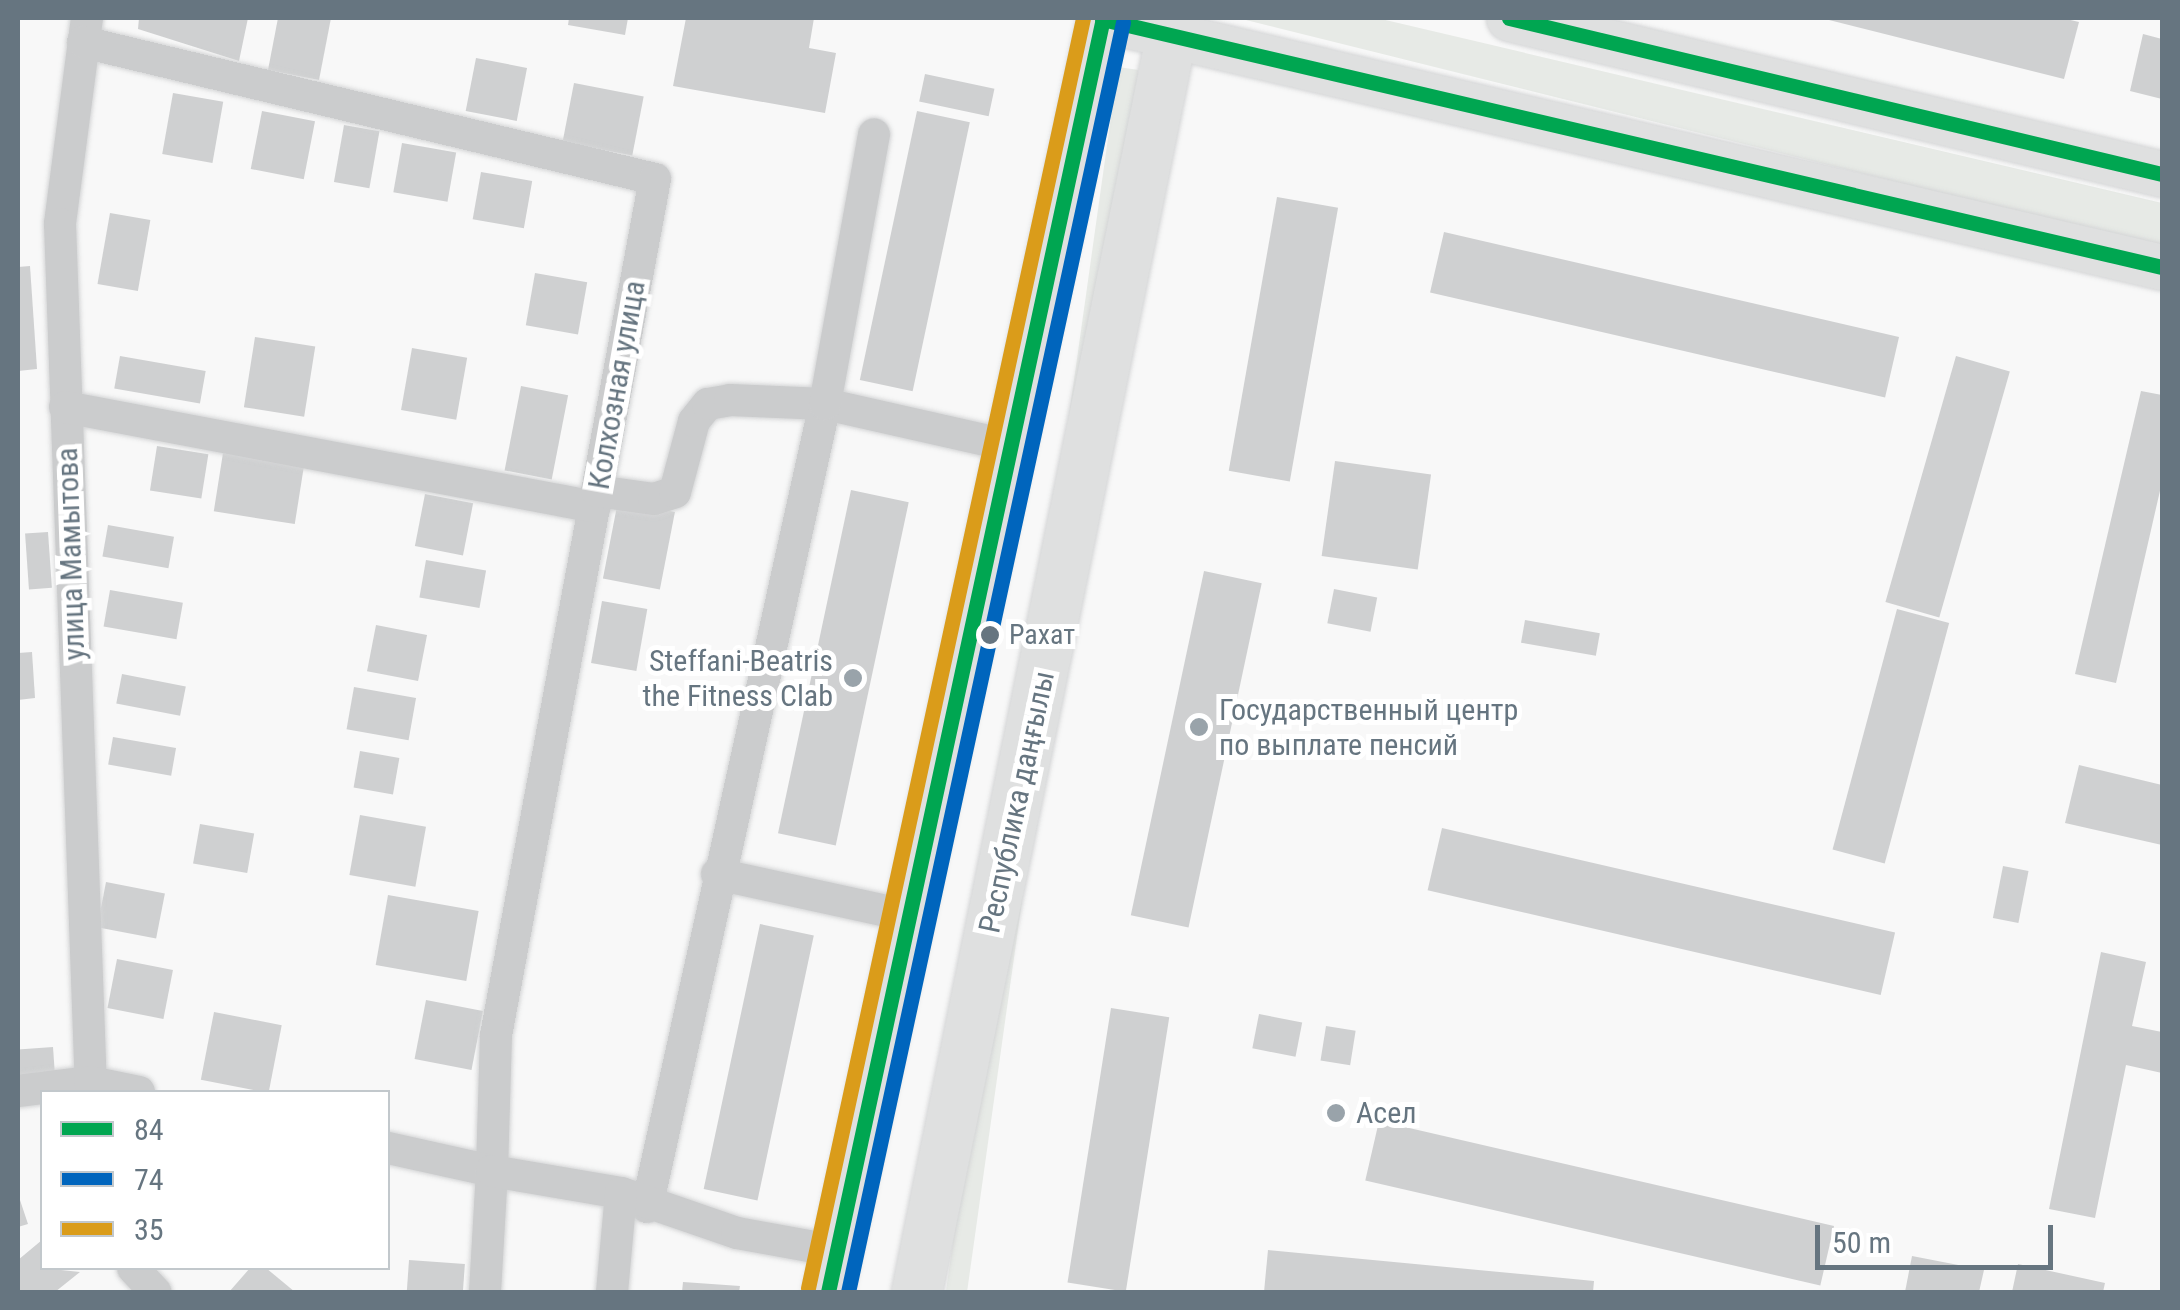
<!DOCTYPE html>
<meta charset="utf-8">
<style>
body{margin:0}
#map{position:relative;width:2180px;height:1310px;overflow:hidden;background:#f8f8f8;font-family:"Roboto Condensed",sans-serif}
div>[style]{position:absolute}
.green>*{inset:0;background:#e7eae6;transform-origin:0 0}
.building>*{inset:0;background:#cfd0d1;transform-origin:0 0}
.roads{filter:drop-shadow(0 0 2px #d4d5d6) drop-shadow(0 0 2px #d4d5d6)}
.street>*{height:32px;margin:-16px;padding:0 16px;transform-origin:16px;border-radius:16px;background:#cbcccd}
.secondary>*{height:45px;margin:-22.5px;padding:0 22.5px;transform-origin:22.5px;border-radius:22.5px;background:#dfe0e0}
.primary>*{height:50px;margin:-25px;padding:0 25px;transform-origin:25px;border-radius:25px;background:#dfe0e0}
.bus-1>*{height:15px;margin:-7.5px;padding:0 7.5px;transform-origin:7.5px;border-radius:7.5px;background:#00a651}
.bus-2>*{height:15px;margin:-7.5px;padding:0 7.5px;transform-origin:7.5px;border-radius:7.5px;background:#0065bd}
.bus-3>*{height:15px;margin:-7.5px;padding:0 7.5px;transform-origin:7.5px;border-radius:7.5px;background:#da9c1a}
.dots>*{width:28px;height:28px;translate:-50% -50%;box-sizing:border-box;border:5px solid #fff;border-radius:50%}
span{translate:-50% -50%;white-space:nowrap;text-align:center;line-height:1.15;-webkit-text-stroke:10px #fff;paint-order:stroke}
.bus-label{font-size:28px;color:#667580}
.left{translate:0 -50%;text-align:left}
.street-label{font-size:30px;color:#667580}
.poi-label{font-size:30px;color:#667580}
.right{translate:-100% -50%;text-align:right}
.frame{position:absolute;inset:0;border:20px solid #667580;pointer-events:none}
.legend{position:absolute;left:40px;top:1090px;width:350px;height:180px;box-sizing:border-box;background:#fff;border:2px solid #c2c8cc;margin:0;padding:12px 18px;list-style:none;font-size:30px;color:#667580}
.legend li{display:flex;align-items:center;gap:20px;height:50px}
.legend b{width:50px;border:2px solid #c2c8cc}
.scale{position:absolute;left:1815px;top:1225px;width:238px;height:45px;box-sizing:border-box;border:5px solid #667580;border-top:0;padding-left:12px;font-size:30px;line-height:35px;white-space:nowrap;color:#667580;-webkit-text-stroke:8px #fff;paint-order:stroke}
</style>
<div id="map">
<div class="green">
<i style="clip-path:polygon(1377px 18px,2162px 203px,2162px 248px,1242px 19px)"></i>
<i style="left:1118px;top:67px;width:21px;height:1251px;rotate:8deg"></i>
</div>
<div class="building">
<i style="clip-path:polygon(139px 18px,248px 18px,239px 61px,138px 29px)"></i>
<i style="clip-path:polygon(278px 18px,331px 18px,319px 80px,268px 70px)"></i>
<i style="clip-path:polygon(569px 18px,628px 18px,625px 35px,568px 25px)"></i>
<i style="clip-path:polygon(686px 18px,814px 18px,809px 48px,836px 53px,825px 113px,673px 86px)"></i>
<i style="clip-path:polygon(1821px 18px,2062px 18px,2079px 22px,2064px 79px)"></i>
<i style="clip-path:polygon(2143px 34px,2162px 39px,2162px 99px,2130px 91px)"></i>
<i style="left:476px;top:58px;width:52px;height:54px;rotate:11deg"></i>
<i style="left:925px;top:74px;width:71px;height:28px;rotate:12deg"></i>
<i style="left:574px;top:83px;width:71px;height:60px;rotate:11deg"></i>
<i style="left:173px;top:93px;width:51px;height:62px;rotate:10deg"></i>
<i style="left:262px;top:111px;width:54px;height:59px;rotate:11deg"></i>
<i style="left:917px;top:111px;width:54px;height:275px;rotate:12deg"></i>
<i style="left:344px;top:125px;width:36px;height:58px;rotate:10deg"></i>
<i style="left:402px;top:143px;width:55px;height:50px;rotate:10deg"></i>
<i style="left:481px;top:172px;width:52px;height:48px;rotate:10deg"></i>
<i style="left:1277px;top:197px;width:62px;height:278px;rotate:10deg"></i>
<i style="left:110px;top:213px;width:41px;height:72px;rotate:10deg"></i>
<i style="left:1444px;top:232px;width:467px;height:62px;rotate:13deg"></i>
<i style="clip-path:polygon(30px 266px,37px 369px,18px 371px,18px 267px)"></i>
<i style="left:535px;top:273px;width:53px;height:53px;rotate:10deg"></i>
<i style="left:255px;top:337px;width:61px;height:71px;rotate:9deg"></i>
<i style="left:412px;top:348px;width:56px;height:63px;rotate:10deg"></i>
<i style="left:120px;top:356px;width:87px;height:33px;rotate:10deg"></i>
<i style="left:1956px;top:356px;width:56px;height:256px;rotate:16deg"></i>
<i style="left:521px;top:386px;width:48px;height:86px;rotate:11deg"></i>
<i style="clip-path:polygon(2141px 391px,2162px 395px,2162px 482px,2116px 683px,2075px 674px)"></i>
<i style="left:157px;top:446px;width:52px;height:45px;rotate:9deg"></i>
<i style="left:223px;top:453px;width:82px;height:59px;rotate:9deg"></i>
<i style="left:1335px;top:461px;width:97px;height:96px;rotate:8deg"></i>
<i style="left:851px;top:490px;width:59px;height:351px;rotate:12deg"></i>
<i style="left:425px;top:494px;width:49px;height:53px;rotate:11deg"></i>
<i style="left:618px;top:501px;width:58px;height:79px;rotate:11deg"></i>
<i style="left:108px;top:525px;width:67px;height:32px;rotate:10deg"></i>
<i style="left:48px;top:532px;width:56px;height:23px;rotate:86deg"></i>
<i style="left:426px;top:560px;width:61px;height:38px;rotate:10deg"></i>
<i style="left:1204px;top:571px;width:59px;height:352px;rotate:12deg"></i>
<i style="left:1334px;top:589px;width:44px;height:35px;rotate:11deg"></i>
<i style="left:110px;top:590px;width:74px;height:37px;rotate:10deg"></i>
<i style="left:602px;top:601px;width:46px;height:63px;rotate:10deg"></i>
<i style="left:1897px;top:609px;width:54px;height:249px;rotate:15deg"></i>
<i style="left:1525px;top:620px;width:76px;height:23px;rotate:10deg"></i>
<i style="left:376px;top:625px;width:52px;height:47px;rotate:11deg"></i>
<i style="clip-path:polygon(32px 652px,35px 698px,18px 700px,18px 653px)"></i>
<i style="left:122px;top:674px;width:65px;height:30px;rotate:11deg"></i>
<i style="left:354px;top:687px;width:63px;height:43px;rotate:10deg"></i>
<i style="left:113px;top:737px;width:64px;height:28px;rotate:10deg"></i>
<i style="left:360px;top:751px;width:40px;height:37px;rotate:10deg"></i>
<i style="clip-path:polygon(2079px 765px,2162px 785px,2162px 845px,2065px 823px)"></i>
<i style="left:360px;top:815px;width:67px;height:61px;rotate:10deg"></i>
<i style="left:200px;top:824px;width:55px;height:40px;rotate:10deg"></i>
<i style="left:1442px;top:828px;width:465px;height:64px;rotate:13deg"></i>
<i style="left:2003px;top:866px;width:26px;height:53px;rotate:11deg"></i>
<i style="left:106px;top:882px;width:60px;height:46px;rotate:11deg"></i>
<i style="left:388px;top:895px;width:92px;height:71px;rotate:10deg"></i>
<i style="left:760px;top:924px;width:55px;height:271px;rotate:12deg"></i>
<i style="clip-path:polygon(2101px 952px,2146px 962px,2132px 1026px,2162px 1032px,2162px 1073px,2126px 1065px,2095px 1218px,2049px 1209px)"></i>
<i style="left:117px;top:959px;width:57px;height:50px;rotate:11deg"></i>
<i style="left:426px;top:1000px;width:58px;height:60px;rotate:11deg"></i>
<i style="left:1111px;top:1008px;width:59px;height:278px;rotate:9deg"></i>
<i style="left:214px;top:1012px;width:69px;height:69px;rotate:11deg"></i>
<i style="left:1259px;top:1014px;width:44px;height:35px;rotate:11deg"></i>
<i style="left:1326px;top:1026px;width:30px;height:35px;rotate:9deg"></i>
<i style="left:53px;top:1047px;width:30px;height:35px;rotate:86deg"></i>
<i style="left:1379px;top:1121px;width:467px;height:61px;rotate:13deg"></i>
<i style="clip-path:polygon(18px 1194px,28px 1224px,18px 1227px)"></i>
<i style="clip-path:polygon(42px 1240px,42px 1268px,80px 1272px,55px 1292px,18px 1292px,18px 1260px)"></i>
<i style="clip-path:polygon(1268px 1250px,1594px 1281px,1593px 1292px,1264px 1292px)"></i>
<i style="clip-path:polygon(1912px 1256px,1984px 1270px,1979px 1292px,1905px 1292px)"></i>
<i style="left:409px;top:1260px;width:56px;height:32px;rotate:4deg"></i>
<i style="clip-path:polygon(2018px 1264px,2105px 1283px,2103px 1292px,2012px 1292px)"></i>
<i style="clip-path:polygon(250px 1268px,266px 1268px,295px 1292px,229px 1292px)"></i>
<i style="clip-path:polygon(683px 1282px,740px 1286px,739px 1292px,682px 1292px)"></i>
</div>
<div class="roads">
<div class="street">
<i style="left:87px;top:18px;width:208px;rotate:97.5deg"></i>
<i style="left:60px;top:224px;width:869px;rotate:87.95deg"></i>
<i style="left:83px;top:42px;width:588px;rotate:13.47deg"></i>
<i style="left:655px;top:179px;width:871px;rotate:100.52deg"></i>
<i style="left:496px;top:1035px;width:136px;rotate:91.7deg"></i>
<i style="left:492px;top:1171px;width:107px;rotate:-167.5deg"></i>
<i style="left:65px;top:407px;width:539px;rotate:10.68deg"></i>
<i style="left:597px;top:491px;width:58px;rotate:8deg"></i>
<i style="left:654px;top:499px;width:22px;rotate:-18deg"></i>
<i style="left:675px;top:492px;width:73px;rotate:-75deg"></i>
<i style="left:694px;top:421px;width:22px;rotate:-51deg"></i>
<i style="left:708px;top:404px;width:22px;rotate:-10deg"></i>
<i style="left:730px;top:400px;width:95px;rotate:2.4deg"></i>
<i style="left:825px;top:404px;width:191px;rotate:12.7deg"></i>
<i style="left:717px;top:874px;width:198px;rotate:12.3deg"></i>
<i style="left:18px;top:1091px;width:73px;rotate:-7.1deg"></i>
<i style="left:90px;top:1082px;width:50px;rotate:11.5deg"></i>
<i style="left:647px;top:1207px;width:822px;rotate:-77.5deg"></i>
<i style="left:825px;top:404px;width:274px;rotate:-79.7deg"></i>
<i style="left:133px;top:1268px;width:33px;rotate:47deg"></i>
<i style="left:485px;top:1292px;width:121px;rotate:-86.7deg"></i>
<i style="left:492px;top:1171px;width:131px;rotate:9.7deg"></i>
<i style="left:621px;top:1193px;width:123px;rotate:19deg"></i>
<i style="left:737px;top:1233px;width:101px;rotate:10.3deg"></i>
<i style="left:612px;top:1292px;width:99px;rotate:-84.8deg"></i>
</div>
<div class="secondary">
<i style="left:1509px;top:18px;width:671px;rotate:13.44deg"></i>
<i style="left:1102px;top:19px;width:1089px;rotate:13.17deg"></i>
</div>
<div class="primary">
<i style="left:828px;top:1292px;width:1303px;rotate:-77.82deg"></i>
<i style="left:917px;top:1292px;width:1300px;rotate:-78.55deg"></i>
</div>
</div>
<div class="bus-1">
<i style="left:1509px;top:18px;width:671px;rotate:13.44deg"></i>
<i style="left:1102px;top:19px;width:1089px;rotate:13.17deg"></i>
<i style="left:828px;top:1292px;width:1303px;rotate:-77.82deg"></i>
</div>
<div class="bus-2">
<i style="left:848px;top:1292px;width:1299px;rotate:-77.78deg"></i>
</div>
<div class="bus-3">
<i style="left:808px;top:1288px;width:1299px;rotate:-77.78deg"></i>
</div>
<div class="dots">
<i style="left:990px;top:635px;background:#667580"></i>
<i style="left:853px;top:678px;background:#99a3aa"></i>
<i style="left:1199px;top:727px;background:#99a3aa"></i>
<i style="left:1336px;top:1113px;background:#99a3aa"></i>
</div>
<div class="bus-label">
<span class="left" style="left:1009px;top:635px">Рахат</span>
</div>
<div class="street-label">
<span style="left:617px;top:385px;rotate:-80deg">Колхозная улица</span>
<span style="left:71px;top:554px;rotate:-92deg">улица Мамытова</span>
<span style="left:1017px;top:802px;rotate:-78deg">Республика даңғылы</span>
</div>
<div class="poi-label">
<span class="right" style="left:833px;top:678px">Steffani-Beatris<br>the Fitness Clab</span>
<span class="left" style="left:1219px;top:727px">Государственный центр<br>по выплате пенсий</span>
<span class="left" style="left:1356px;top:1113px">Асел</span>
</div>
<div class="frame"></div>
<ul class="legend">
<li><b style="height:12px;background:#00a651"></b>84</li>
<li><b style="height:12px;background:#0065bd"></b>74</li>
<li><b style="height:12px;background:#da9c1a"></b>35</li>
</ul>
<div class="scale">50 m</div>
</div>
